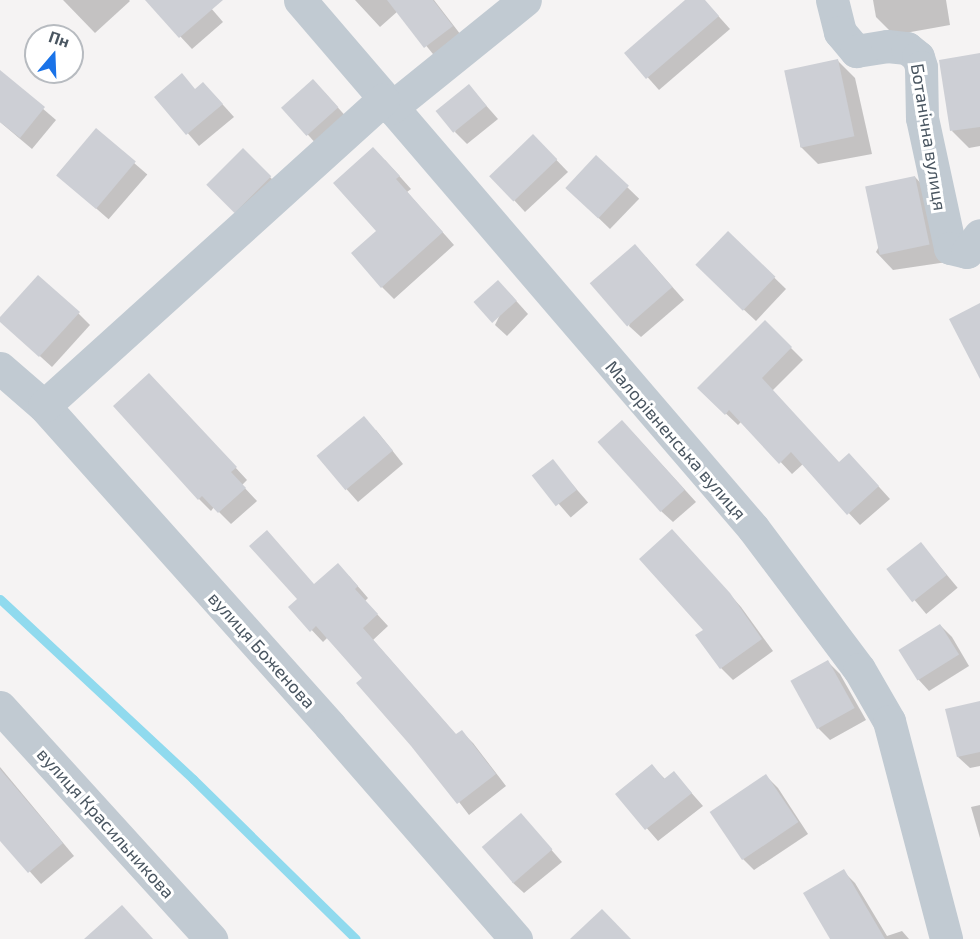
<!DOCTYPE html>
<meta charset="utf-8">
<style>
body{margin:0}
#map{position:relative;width:980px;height:939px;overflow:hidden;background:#f5f3f3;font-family:"Exo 2",sans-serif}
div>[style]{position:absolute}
.shadow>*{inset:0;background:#0003;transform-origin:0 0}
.stream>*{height:9px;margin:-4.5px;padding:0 4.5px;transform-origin:4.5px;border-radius:4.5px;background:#90daee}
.building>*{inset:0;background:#cdcfd5;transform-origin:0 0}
.minor>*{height:33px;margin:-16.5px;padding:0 16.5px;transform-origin:16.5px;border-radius:16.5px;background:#c1cad2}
span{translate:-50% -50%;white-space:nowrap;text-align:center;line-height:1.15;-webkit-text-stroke:6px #fff;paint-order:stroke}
.street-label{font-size:18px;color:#4a5661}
.north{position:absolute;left:24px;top:24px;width:60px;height:60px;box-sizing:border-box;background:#fff;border:2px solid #b7bbc0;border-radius:50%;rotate:19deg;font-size:16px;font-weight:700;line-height:24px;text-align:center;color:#4a5661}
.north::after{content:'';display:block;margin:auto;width:21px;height:27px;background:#1a73e8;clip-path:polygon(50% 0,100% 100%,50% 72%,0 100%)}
</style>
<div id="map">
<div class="shadow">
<i style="clip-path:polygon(63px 0,129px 0,130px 1px,95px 33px)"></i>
<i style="clip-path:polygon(161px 0,204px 0,223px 22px,192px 49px,153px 7px)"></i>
<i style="clip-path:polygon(355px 0,434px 0,464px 39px,437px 59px,398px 11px,380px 27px)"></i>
<i style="clip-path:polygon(688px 0,704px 0,730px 29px,659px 90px,626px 53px)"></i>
<i style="clip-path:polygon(873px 0,946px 0,950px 25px,894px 35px,876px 17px)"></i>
<i style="clip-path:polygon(980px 55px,980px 146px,969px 148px,952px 131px)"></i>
<i style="clip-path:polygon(838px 61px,855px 78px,872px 154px,818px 164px,800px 146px)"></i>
<i style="clip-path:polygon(6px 77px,56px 120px,32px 149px,0 122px,0 85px)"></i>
<i style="clip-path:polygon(469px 86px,498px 119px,467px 144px,455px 132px)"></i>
<i style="clip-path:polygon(196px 90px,215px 96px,234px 117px,199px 146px,156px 97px)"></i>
<i style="clip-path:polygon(325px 93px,349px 120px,318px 146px,285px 109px)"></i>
<i style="left:96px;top:130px;width:68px;height:59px;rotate:41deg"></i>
<i style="clip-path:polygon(545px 148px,568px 172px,525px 212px,514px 200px)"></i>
<i style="left:243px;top:150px;width:55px;height:49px;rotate:45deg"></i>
<i style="left:596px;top:157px;width:60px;height:42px;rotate:44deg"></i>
<i style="clip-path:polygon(385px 160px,411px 189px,407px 192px,454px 245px,394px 299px,382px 287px,378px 231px)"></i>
<i style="clip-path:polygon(915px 177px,932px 195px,947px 262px,893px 270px,876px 252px)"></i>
<i style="clip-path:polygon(728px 233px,786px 289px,756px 321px,709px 277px)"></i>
<i style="clip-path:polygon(646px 257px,684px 300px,641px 337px,629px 326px)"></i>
<i style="clip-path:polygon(510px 294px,528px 314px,507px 336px,495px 325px)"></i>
<i style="clip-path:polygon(78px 313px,90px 325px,52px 367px,0 320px)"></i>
<i style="clip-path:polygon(765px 322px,803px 360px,772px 391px,840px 464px,861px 467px,890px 499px,860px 525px,803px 464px,792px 474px,742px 421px,738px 425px,699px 388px)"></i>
<i style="clip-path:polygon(161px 387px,247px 480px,242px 485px,257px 501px,231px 524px,214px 507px,211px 511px,199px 499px,115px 406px)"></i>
<i style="clip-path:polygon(376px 430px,403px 464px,358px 502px,318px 457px)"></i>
<i style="clip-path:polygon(634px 434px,696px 502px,673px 522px,661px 511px)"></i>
<i style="left:552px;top:461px;width:55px;height:23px;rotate:49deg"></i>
<i style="clip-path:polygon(684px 543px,741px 607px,773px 651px,733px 680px,721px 668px,705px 630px)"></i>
<i style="left:921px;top:544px;width:57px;height:41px;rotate:50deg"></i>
<i style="clip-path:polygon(349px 576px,368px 598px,365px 601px,388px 626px,373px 640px,457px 736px,462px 732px,473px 743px,506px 786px,469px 815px,364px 678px,328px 637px,323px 642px,290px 607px,315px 585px)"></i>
<i style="clip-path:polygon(940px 625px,952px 637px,969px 666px,929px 691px,918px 679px,900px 650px)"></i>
<i style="clip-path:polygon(828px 662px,840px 674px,866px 720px,830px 740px,818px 728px)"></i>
<i style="clip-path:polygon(980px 703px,980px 766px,970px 768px,958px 757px)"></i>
<i style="clip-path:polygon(652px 766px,666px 780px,674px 773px,703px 806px,658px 841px,617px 794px)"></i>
<i style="clip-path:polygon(0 767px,74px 856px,41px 884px,0 838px)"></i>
<i style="clip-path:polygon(766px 776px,778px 788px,808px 834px,754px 870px,742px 858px,712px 813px)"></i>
<i style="clip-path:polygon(980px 805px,980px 838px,971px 807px)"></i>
<i style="clip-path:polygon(521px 815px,562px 862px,524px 893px,512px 882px)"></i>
<i style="clip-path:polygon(843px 871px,855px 883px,887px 936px,902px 931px,909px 939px,845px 939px)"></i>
</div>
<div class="stream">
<i style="left:0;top:599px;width:264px;rotate:43deg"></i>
<i style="left:193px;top:779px;width:228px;rotate:44.5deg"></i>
</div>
<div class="building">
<i style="clip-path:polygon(145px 0,223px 0,179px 38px)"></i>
<i style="clip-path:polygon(387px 0,433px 0,453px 26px,424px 48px)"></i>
<i style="clip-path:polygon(685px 0,705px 0,719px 16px,646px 79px,624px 53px)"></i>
<i style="clip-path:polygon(980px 53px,980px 127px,950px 131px,939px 60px)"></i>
<i style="left:838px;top:59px;width:79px;height:55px;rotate:78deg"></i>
<i style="clip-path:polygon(0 70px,45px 107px,20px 138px,0 122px)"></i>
<i style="clip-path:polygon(182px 73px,195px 89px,203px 82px,223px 104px,186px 135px,154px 97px)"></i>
<i style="left:313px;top:79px;width:38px;height:43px;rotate:48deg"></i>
<i style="left:469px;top:84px;width:28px;height:43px;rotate:51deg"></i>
<i style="left:96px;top:128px;width:52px;height:62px;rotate:40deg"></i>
<i style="left:533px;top:134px;width:35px;height:61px;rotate:46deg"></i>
<i style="clip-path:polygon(373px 147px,400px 176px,396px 179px,443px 232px,381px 288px,351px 253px,376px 231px,333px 183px)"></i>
<i style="left:243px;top:148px;width:40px;height:52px;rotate:45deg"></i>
<i style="left:596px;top:155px;width:45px;height:45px;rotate:43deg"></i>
<i style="left:915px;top:176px;width:70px;height:51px;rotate:78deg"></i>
<i style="left:728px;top:231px;width:66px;height:47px;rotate:44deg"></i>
<i style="left:635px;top:244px;width:57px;height:60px;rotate:49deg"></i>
<i style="clip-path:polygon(38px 275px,80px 312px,39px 357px,0 322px,0 317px)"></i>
<i style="left:498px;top:280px;width:28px;height:33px;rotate:48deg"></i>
<i style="clip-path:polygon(980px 303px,980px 379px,949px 319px)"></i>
<i style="clip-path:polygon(765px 320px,792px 347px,762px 378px,839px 462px,849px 453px,879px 486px,847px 515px,791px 452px,779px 464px,729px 410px,725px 415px,697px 388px)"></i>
<i style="clip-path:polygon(149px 373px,237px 467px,231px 472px,246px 488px,218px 513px,202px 496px,198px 500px,113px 406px)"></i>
<i style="left:364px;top:416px;width:45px;height:62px;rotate:50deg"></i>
<i style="left:622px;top:420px;width:94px;height:33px;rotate:48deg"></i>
<i style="left:553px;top:459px;width:39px;height:27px;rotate:52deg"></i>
<i style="clip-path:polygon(672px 529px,730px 593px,762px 639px,720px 669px,695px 635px,703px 630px,639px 559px)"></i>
<i style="clip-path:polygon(267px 530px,314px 584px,338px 563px,358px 586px,355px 589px,378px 614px,363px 628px,456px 734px,462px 730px,496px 774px,457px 804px,411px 746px,356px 683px,362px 678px,316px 626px,310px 632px,288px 607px,297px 599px,249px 546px)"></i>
<i style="left:921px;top:542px;width:42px;height:44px;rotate:52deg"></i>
<i style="left:940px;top:624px;width:36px;height:49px;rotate:58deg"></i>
<i style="left:828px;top:660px;width:55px;height:43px;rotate:61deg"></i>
<i style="clip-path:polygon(980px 701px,980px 752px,957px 757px,945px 709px)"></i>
<i style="clip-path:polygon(652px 764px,664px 779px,674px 771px,692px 793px,645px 830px,615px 794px)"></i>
<i style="clip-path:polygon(0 769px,63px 843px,28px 873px,0 841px)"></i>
<i style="left:766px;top:774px;width:58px;height:68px;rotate:56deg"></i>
<i style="left:521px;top:813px;width:48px;height:52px;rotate:49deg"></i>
<i style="clip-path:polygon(844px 869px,885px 939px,830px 939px,803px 893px)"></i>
<i style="clip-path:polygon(122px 905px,153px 939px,84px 939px)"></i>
<i style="clip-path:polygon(602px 909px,631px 939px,570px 939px)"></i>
</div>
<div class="minor">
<i style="left:300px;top:0;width:696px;rotate:49.37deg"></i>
<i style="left:753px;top:528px;width:176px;rotate:53.1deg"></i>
<i style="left:859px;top:669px;width:60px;rotate:60deg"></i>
<i style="left:889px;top:721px;width:225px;rotate:75.3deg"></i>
<i style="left:832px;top:0;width:33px;rotate:76deg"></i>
<i style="left:840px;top:32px;width:25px;rotate:50deg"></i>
<i style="left:856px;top:51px;width:31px;rotate:-9deg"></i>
<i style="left:887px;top:46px;width:20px;rotate:6deg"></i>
<i style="left:907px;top:48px;width:14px;rotate:39deg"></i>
<i style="left:918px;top:57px;width:10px;rotate:73deg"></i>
<i style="left:921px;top:67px;width:51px;rotate:88.9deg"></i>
<i style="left:922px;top:118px;width:133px;rotate:77.8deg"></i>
<i style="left:950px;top:248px;width:17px;rotate:13deg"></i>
<i style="left:967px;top:252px;width:21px;rotate:-53deg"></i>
<i style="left:391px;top:108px;width:172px;rotate:-38.9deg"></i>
<i style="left:0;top:368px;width:58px;rotate:40.8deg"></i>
<i style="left:44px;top:406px;width:429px;rotate:48.2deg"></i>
<i style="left:330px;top:726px;width:283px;rotate:48.9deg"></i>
<i style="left:44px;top:406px;width:457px;rotate:-42.1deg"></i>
<i style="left:0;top:707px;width:314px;rotate:47.7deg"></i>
</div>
<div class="street-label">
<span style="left:929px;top:137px;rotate:81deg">Ботанічна вулиця</span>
<span style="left:676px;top:440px;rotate:49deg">Малорівненська вулиця</span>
<span style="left:262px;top:650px;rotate:48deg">вулиця Боженова</span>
<span style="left:106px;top:823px;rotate:48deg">вулиця Красильникова</span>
</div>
<div class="north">Пн</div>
</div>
